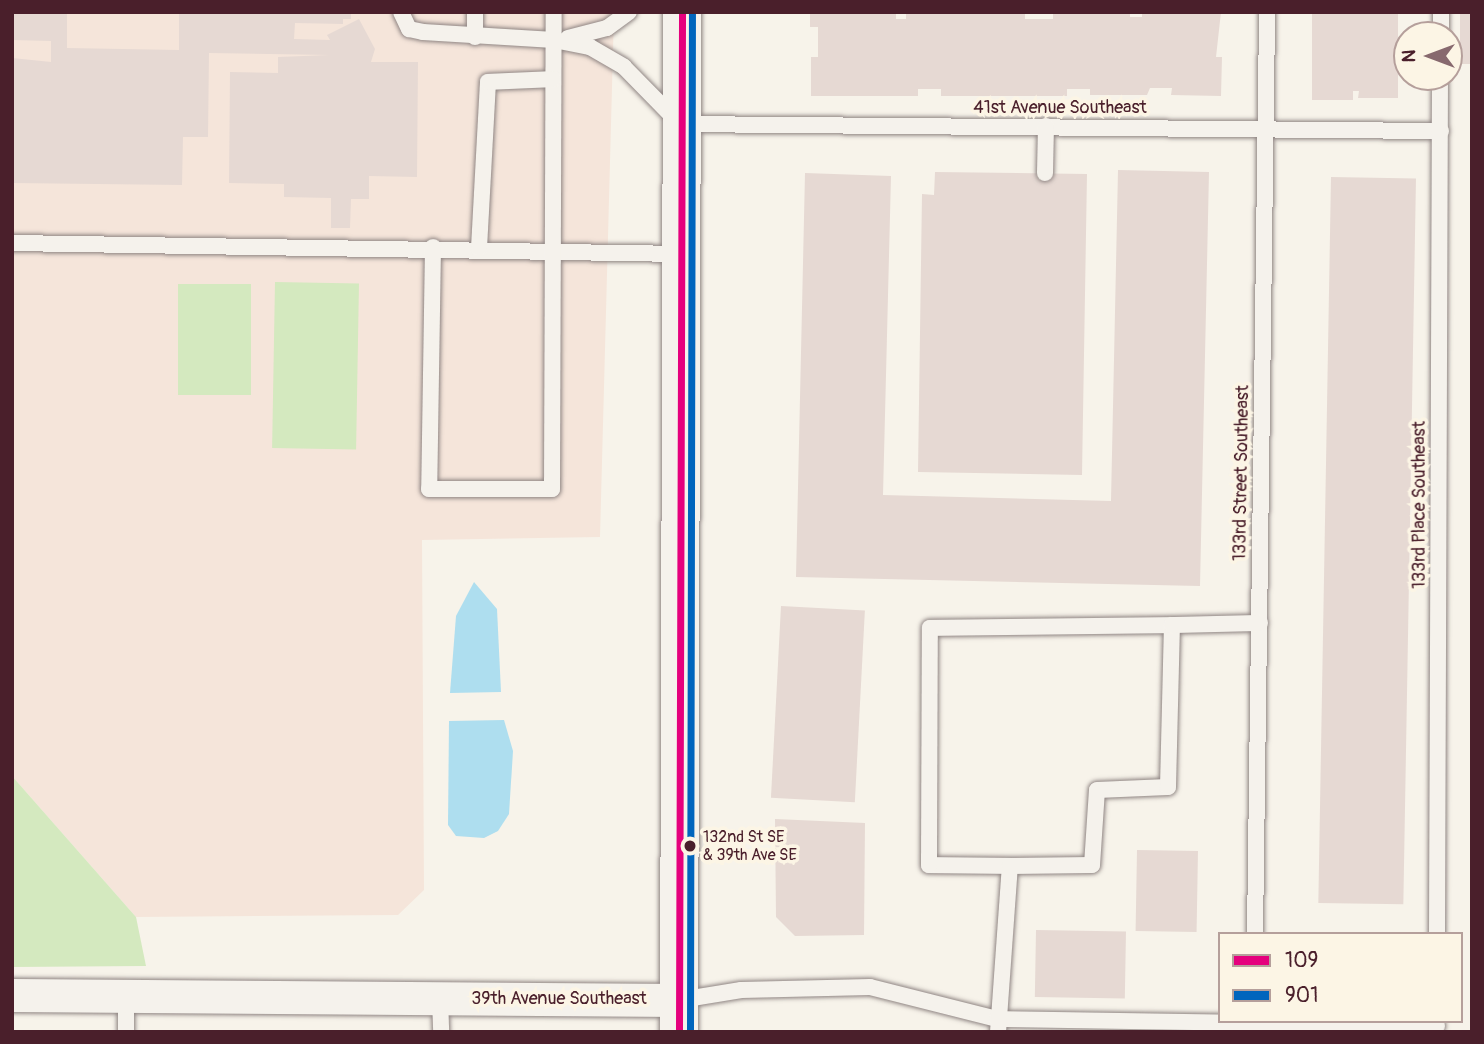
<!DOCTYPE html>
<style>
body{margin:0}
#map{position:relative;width:1484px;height:1044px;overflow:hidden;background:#f7f3ea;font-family:Pangolin,sans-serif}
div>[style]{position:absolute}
.built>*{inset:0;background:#f5e5da}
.green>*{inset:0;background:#d4e9bf;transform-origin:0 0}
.water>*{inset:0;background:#aedeef}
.building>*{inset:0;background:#e6d9d3;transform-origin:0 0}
.roads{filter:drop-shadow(0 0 2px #908684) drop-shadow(0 0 2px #908684)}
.lane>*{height:16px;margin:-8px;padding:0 8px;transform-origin:8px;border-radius:8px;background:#f5f2ec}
.street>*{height:33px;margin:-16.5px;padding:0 16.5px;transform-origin:16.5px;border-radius:16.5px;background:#f5f2ec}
.primary>*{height:38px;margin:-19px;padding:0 19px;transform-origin:19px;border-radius:19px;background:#f5f2ec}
.bus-1>*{height:7px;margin:-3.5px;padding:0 3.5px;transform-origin:3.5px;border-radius:3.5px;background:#e5007d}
.bus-2>*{height:7px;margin:-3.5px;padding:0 3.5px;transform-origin:3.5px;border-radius:3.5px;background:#0065bd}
.dots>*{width:19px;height:19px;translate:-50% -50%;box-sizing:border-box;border:4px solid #fcf5e5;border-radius:50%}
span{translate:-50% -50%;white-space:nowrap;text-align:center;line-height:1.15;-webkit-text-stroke:7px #fcf5e5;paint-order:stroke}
.bus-label{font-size:16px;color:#4a1f2b}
.left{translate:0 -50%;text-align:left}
.street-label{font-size:18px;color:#4a1f2b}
.frame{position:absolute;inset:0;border:14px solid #4a1f2b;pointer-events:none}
.legend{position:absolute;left:1218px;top:932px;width:245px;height:91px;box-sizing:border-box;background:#fcf5e5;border:2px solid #b59f9b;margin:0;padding:9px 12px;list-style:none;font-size:21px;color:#4a1f2b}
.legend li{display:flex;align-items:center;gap:14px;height:35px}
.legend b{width:35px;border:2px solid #b59f9b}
.north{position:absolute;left:1393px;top:21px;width:70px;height:70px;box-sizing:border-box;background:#fcf5e5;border:2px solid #b59f9b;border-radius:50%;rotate:270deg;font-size:19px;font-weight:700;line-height:28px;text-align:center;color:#4a1f2b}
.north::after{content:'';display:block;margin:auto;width:24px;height:32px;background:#87696e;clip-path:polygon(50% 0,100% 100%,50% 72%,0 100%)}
</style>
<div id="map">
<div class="built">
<i style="clip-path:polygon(12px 12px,614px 12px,600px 537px,422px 540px,424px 890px,398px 915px,136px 917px,12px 776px)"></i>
</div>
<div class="green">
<i style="left:275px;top:282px;width:84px;height:166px;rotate:1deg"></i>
<i style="left:178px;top:284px;width:73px;height:111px"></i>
<i style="clip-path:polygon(12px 776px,136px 917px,146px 966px,12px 967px)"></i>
</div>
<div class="water">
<i style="clip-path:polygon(474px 582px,497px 609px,501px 692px,450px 693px,456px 616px)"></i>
<i style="clip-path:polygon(504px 720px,513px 751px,509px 814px,498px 831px,484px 838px,456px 836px,448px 825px,449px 721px)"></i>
</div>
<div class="building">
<i style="clip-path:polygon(12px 12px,67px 12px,67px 48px,179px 50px,179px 12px,351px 12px,351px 19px,343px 19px,343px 24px,295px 23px,294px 39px,330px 40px,327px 35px,359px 19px,375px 49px,371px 62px,418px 62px,417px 177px,369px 176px,369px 199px,351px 199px,350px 228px,331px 228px,331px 198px,284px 197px,284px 184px,229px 183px,230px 72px,278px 73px,278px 57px,329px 55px,209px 53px,208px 137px,183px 137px,182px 185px,12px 183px,12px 58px,51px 62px,51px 41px,12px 40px)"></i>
<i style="clip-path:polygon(810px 12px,896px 12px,896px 19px,906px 19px,906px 13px,1025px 13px,1025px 19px,1053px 19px,1053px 12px,1130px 12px,1130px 17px,1142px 17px,1142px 12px,1221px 12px,1216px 57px,1222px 57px,1221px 96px,1171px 95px,1172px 88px,1150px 88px,1147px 95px,1090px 95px,1090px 89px,1067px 89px,1067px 96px,941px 96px,941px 89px,918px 89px,918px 96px,811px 96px,811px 57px,818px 57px,818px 27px,810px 27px)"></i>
<i style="clip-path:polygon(1312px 12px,1398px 12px,1398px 98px,1358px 98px,1359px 91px,1353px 91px,1353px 100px,1312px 100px)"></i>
<i style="left:1460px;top:12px;width:12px;height:52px"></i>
<i style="clip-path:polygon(1118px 170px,1209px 172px,1200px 586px,796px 577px,805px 173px,891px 176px,883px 495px,1111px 501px)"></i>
<i style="clip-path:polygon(935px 172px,1087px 174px,1082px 475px,918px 472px,922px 194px,934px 195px)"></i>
<i style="left:1331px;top:177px;width:85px;height:726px;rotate:1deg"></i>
<i style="left:781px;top:606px;width:84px;height:192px;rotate:3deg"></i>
<i style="clip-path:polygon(775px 819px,865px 823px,864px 935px,795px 936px,776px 917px)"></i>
<i style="left:1137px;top:850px;width:61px;height:81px;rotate:1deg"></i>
<i style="left:1036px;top:930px;width:90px;height:67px;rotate:1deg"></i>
</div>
<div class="roads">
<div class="lane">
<i style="left:401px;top:12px;width:19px;rotate:65deg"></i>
<i style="left:409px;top:29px;width:14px;rotate:12deg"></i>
<i style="left:423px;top:32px;width:131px;rotate:3.5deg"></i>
<i style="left:554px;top:40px;width:37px;rotate:11deg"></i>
<i style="left:590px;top:47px;width:39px;rotate:30deg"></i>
<i style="left:624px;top:67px;width:80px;rotate:45.5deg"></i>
<i style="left:680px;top:124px;width:761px;rotate:0.53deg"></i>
<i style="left:1441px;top:35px;width:23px;rotate:-90deg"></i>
<i style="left:475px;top:37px;width:25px;rotate:-90deg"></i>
<i style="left:568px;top:38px;width:40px;rotate:-14.4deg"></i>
<i style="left:607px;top:28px;width:27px;rotate:-36deg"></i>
<i style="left:1045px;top:173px;width:47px;rotate:-88.8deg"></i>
<i style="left:12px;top:243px;width:667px;rotate:0.94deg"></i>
<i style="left:433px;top:247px;width:242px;rotate:90.9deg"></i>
<i style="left:429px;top:489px;width:123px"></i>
<i style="left:552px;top:489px;width:477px;rotate:-89.8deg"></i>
<i style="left:479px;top:248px;width:166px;rotate:-86.9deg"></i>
<i style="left:488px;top:82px;width:65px;rotate:-2.6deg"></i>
<i style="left:1010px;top:866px;width:81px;rotate:-179.3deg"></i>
<i style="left:929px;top:865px;width:237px;rotate:-89.8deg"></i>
<i style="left:930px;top:628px;width:242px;rotate:-0.7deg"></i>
<i style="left:1255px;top:934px;width:922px;rotate:-89.25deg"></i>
<i style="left:1437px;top:934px;width:857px;rotate:-89.8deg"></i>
<i style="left:126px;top:996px;width:36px;rotate:90deg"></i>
<i style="left:440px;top:998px;width:34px;rotate:88deg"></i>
<i style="left:680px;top:1000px;width:62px;rotate:-9.3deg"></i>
<i style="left:741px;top:990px;width:129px;rotate:-1.3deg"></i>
<i style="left:870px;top:987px;width:131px;rotate:14.1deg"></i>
<i style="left:997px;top:1019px;width:440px;rotate:0.9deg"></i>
<i style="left:998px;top:1032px;width:166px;rotate:-85.9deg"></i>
<i style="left:1010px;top:866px;width:82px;rotate:-0.7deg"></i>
<i style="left:1092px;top:865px;width:75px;rotate:-86.2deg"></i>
<i style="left:1097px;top:790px;width:71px;rotate:-2.4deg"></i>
<i style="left:1168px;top:787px;width:162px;rotate:-88.6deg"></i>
<i style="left:1172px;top:625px;width:88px;rotate:-1.3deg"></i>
</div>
<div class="street">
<i style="left:12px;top:995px;width:668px;rotate:0.43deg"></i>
</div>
<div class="primary">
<i style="left:679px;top:1032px;width:1020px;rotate:-89.83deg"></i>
</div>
</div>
<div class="bus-1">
<i style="left:679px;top:1032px;width:1020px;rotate:-89.83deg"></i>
</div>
<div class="bus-2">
<i style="left:690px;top:1032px;width:1020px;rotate:-89.89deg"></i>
</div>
<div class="dots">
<i style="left:690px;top:846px;background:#4a1f2b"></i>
</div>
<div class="bus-label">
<span class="left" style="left:703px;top:846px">132nd St SE<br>&amp; 39th Ave SE</span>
</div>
<div class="street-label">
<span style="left:1060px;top:108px">41st Avenue Southeast</span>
<span style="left:1242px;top:473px;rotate:-89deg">133rd Street Southeast</span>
<span style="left:1420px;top:505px;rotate:-90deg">133rd Place Southeast</span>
<span style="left:559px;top:999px">39th Avenue Southeast</span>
</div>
<div class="frame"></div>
<ul class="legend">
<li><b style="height:9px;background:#e5007d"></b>109</li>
<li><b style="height:9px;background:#0065bd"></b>901</li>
</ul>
<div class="north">N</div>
</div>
